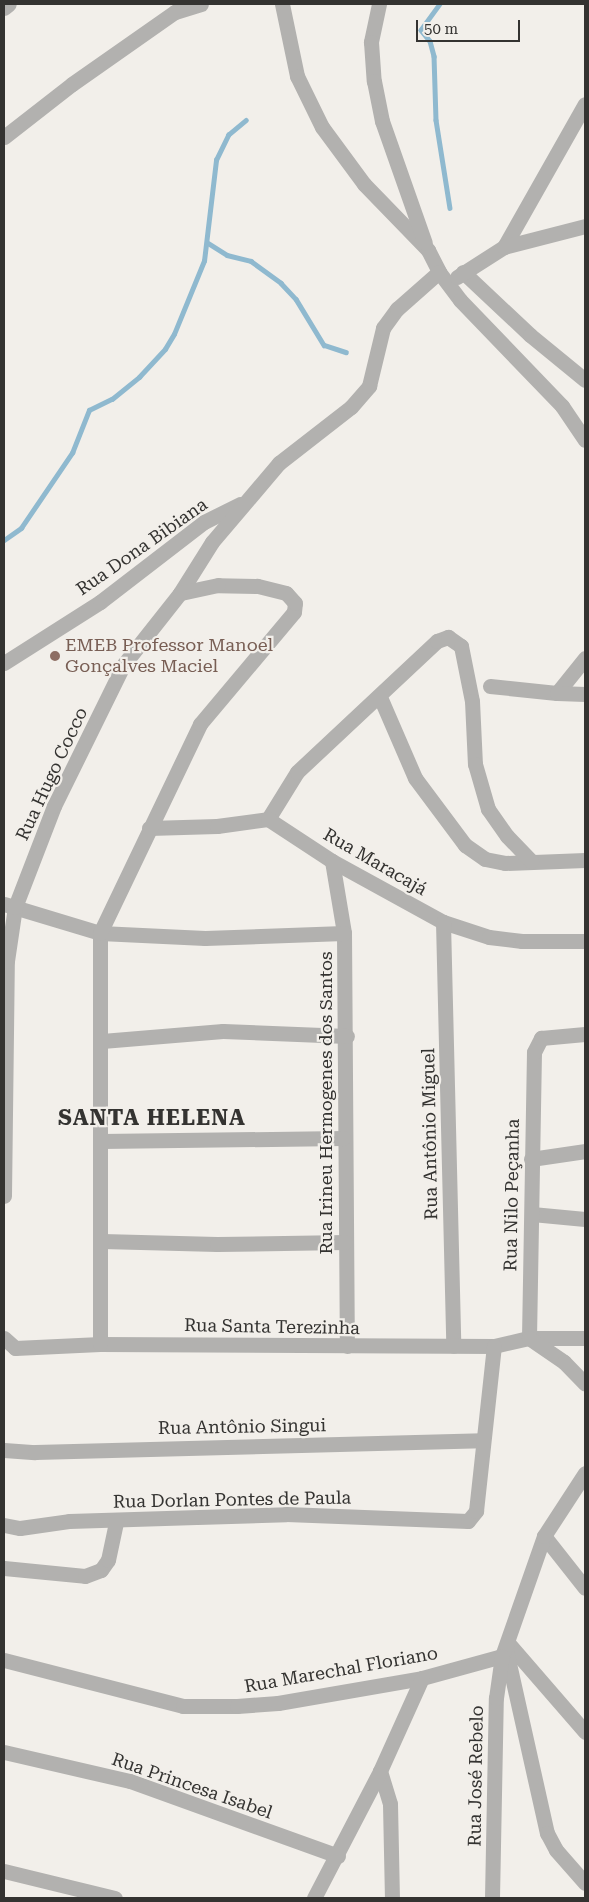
<!DOCTYPE html>
<meta charset="utf-8">
<style>
body{margin:0}
#map{position:relative;width:589px;height:1902px;overflow:hidden;background:#f2efea;font-family:"Roboto Serif",serif}
div>[style]{position:absolute}
.stream>*{height:4.5px;margin:-2.25px;padding:0 2.25px;transform-origin:2.25px;border-radius:2.25px;background:#8fb9cf}
.minor>*{height:15px;margin:-7.5px;padding:0 7.5px;transform-origin:7.5px;border-radius:7.5px;background:#b2b1af}
.dots>*{width:14px;height:14px;translate:-50% -50%;box-sizing:border-box;border:2px solid #f2efea;border-radius:50%}
span{translate:-50% -50%;white-space:nowrap;text-align:center;line-height:1.15;-webkit-text-stroke:4.5px #f2efea;paint-order:stroke}
.street-label{font-size:18px;color:#343331}
.education-label{font-size:18px;color:#785e54}
.left{translate:0 -50%;text-align:left}
.district-label{font-size:22px;color:#343331;font-weight:700;letter-spacing:1px}
.frame{position:absolute;inset:0;border:5px solid #343331;pointer-events:none}
.scale{position:absolute;left:416px;top:20px;width:104px;height:22px;box-sizing:border-box;border:2px solid #343331;border-top:0;padding-left:6px;font-size:15px;line-height:18px;white-space:nowrap;color:#343331;-webkit-text-stroke:4px #f2efea;paint-order:stroke}
</style>
<div id="map">
<div class="stream">
<i style="left:440px;top:4px;width:32px;rotate:126deg"></i>
<i style="left:421px;top:30px;width:14px;rotate:51deg"></i>
<i style="left:430px;top:41px;width:16px;rotate:75deg"></i>
<i style="left:434px;top:56px;width:64px;rotate:88.2deg"></i>
<i style="left:436px;top:120px;width:89px;rotate:81deg"></i>
<i style="left:208px;top:243px;width:22px;rotate:32deg"></i>
<i style="left:227px;top:255px;width:25px;rotate:14deg"></i>
<i style="left:251px;top:261px;width:37px;rotate:36deg"></i>
<i style="left:281px;top:283px;width:22px;rotate:47deg"></i>
<i style="left:296px;top:299px;width:54px;rotate:58.7deg"></i>
<i style="left:324px;top:345px;width:23px;rotate:18deg"></i>
<i style="left:4px;top:540px;width:21px;rotate:-35deg"></i>
<i style="left:21px;top:528px;width:91px;rotate:-55.8deg"></i>
<i style="left:72px;top:453px;width:46px;rotate:-68.4deg"></i>
<i style="left:89px;top:410px;width:25px;rotate:-26deg"></i>
<i style="left:112px;top:399px;width:35px;rotate:-39deg"></i>
<i style="left:139px;top:377px;width:38px;rotate:-47deg"></i>
<i style="left:165px;top:349px;width:17px;rotate:-59deg"></i>
<i style="left:174px;top:334px;width:79px;rotate:-67.7deg"></i>
<i style="left:204px;top:261px;width:102px;rotate:-83.2deg"></i>
<i style="left:216px;top:160px;width:28px;rotate:-64deg"></i>
<i style="left:228px;top:135px;width:23px;rotate:-40deg"></i>
</div>
<div class="minor">
<i style="left:282px;top:4px;width:74px;rotate:78.2deg"></i>
<i style="left:297px;top:76px;width:57px;rotate:63.9deg"></i>
<i style="left:322px;top:127px;width:71px;rotate:53.6deg"></i>
<i style="left:364px;top:184px;width:92px;rotate:45.9deg"></i>
<i style="left:428px;top:250px;width:25px;rotate:63deg"></i>
<i style="left:439px;top:272px;width:35px;rotate:53deg"></i>
<i style="left:460px;top:300px;width:147px;rotate:46.1deg"></i>
<i style="left:562px;top:406px;width:41px;rotate:55.9deg"></i>
<i style="left:379px;top:4px;width:39px;rotate:102deg"></i>
<i style="left:371px;top:42px;width:39px;rotate:86deg"></i>
<i style="left:374px;top:81px;width:41px;rotate:78.7deg"></i>
<i style="left:382px;top:121px;width:129px;rotate:70.6deg"></i>
<i style="left:4px;top:8px;width:6px;rotate:-39deg"></i>
<i style="left:4px;top:137px;width:86px;rotate:-37.9deg"></i>
<i style="left:72px;top:84px;width:126px;rotate:-35deg"></i>
<i style="left:175px;top:12px;width:27px;rotate:-17deg"></i>
<i style="left:504px;top:247px;width:164px;rotate:-60.5deg"></i>
<i style="left:463px;top:272px;width:92px;rotate:43.2deg"></i>
<i style="left:530px;top:335px;width:71px;rotate:39.3deg"></i>
<i style="left:457px;top:277px;width:56px;rotate:-32.6deg"></i>
<i style="left:504px;top:247px;width:84px;rotate:-14.5deg"></i>
<i style="left:4px;top:663px;width:114px;rotate:-32.4deg"></i>
<i style="left:100px;top:602px;width:131px;rotate:-37.6deg"></i>
<i style="left:204px;top:522px;width:40px;rotate:-26.6deg"></i>
<i style="left:490px;top:686px;width:67px;rotate:6deg"></i>
<i style="left:557px;top:693px;width:45px;rotate:-51.3deg"></i>
<i style="left:557px;top:693px;width:28px;rotate:2deg"></i>
<i style="left:380px;top:697px;width:88px;rotate:66.6deg"></i>
<i style="left:415px;top:778px;width:84px;rotate:53.3deg"></i>
<i style="left:465px;top:845px;width:24px;rotate:35deg"></i>
<i style="left:485px;top:859px;width:20px;rotate:11deg"></i>
<i style="left:505px;top:863px;width:80px;rotate:-2.1deg"></i>
<i style="left:268px;top:819px;width:55px;rotate:-58.3deg"></i>
<i style="left:297px;top:772px;width:192px;rotate:-43.1deg"></i>
<i style="left:437px;top:641px;width:12px;rotate:-20deg"></i>
<i style="left:448px;top:637px;width:16px;rotate:35deg"></i>
<i style="left:461px;top:646px;width:56px;rotate:78.7deg"></i>
<i style="left:472px;top:701px;width:63px;rotate:87.3deg"></i>
<i style="left:475px;top:764px;width:47px;rotate:73.9deg"></i>
<i style="left:488px;top:809px;width:33px;rotate:55deg"></i>
<i style="left:507px;top:836px;width:35px;rotate:46deg"></i>
<i style="left:149px;top:828px;width:68px;rotate:-1.7deg"></i>
<i style="left:217px;top:826px;width:51px;rotate:-7.8deg"></i>
<i style="left:268px;top:819px;width:77px;rotate:33.3deg"></i>
<i style="left:332px;top:861px;width:127px;rotate:28.8deg"></i>
<i style="left:443px;top:922px;width:48px;rotate:18.1deg"></i>
<i style="left:489px;top:937px;width:33px;rotate:7deg"></i>
<i style="left:522px;top:941px;width:63px"></i>
<i style="left:332px;top:861px;width:73px;rotate:80.5deg"></i>
<i style="left:344px;top:933px;width:413px;rotate:89.6deg"></i>
<i style="left:4px;top:904px;width:100px;rotate:16.8deg"></i>
<i style="left:100px;top:933px;width:105px;rotate:2.7deg"></i>
<i style="left:205px;top:938px;width:139px;rotate:-2.1deg"></i>
<i style="left:443px;top:922px;width:424px;rotate:88.6deg"></i>
<i style="left:102px;top:1041px;width:121px;rotate:-4.7deg"></i>
<i style="left:223px;top:1031px;width:124px;rotate:2.3deg"></i>
<i style="left:101px;top:1141px;width:242px;rotate:-0.7deg"></i>
<i style="left:531px;top:1159px;width:55px;rotate:-8.4deg"></i>
<i style="left:4px;top:1196px;width:235px;rotate:-89.3deg"></i>
<i style="left:7px;top:961px;width:55px;rotate:-81.6deg"></i>
<i style="left:15px;top:907px;width:108px;rotate:-68.9deg"></i>
<i style="left:54px;top:806px;width:158px;rotate:-63.8deg"></i>
<i style="left:124px;top:664px;width:90px;rotate:-51.7deg"></i>
<i style="left:180px;top:593px;width:60px;rotate:-57.9deg"></i>
<i style="left:212px;top:542px;width:104px;rotate:-49.7deg"></i>
<i style="left:279px;top:463px;width:91px;rotate:-37.9deg"></i>
<i style="left:351px;top:407px;width:28px;rotate:-49deg"></i>
<i style="left:369px;top:386px;width:60px;rotate:-76.4deg"></i>
<i style="left:383px;top:328px;width:24px;rotate:-54deg"></i>
<i style="left:397px;top:309px;width:56px;rotate:-41.4deg"></i>
<i style="left:532px;top:1214px;width:53px;rotate:5.4deg"></i>
<i style="left:102px;top:1241px;width:115px;rotate:1.5deg"></i>
<i style="left:217px;top:1244px;width:128px;rotate:-0.9deg"></i>
<i style="left:4px;top:1338px;width:15px;rotate:42deg"></i>
<i style="left:15px;top:1348px;width:85px;rotate:-2.7deg"></i>
<i style="left:100px;top:1344px;width:394px;rotate:0.3deg"></i>
<i style="left:494px;top:1346px;width:36px;rotate:-13deg"></i>
<i style="left:529px;top:1338px;width:56px"></i>
<i style="left:529px;top:1338px;width:286px;rotate:-89deg"></i>
<i style="left:534px;top:1052px;width:16px;rotate:-63deg"></i>
<i style="left:541px;top:1038px;width:44px;rotate:-5.2deg"></i>
<i style="left:529px;top:1338px;width:42px;rotate:34.4deg"></i>
<i style="left:564px;top:1362px;width:30px;rotate:46deg"></i>
<i style="left:100px;top:1344px;width:411px;rotate:-90deg"></i>
<i style="left:100px;top:933px;width:232px;rotate:-64.4deg"></i>
<i style="left:200px;top:724px;width:146px;rotate:-50deg"></i>
<i style="left:294px;top:612px;width:9px;rotate:-84deg"></i>
<i style="left:295px;top:603px;width:13px;rotate:-132deg"></i>
<i style="left:286px;top:593px;width:30px;rotate:-166deg"></i>
<i style="left:257px;top:586px;width:39px;rotate:-179deg"></i>
<i style="left:218px;top:585px;width:39px;rotate:168deg"></i>
<i style="left:4px;top:1450px;width:31px;rotate:4deg"></i>
<i style="left:35px;top:1452px;width:447px;rotate:-1.5deg"></i>
<i style="left:4px;top:1525px;width:16px;rotate:11deg"></i>
<i style="left:20px;top:1528px;width:49px;rotate:-8.1deg"></i>
<i style="left:69px;top:1521px;width:217px;rotate:-1.8deg"></i>
<i style="left:286px;top:1514px;width:182px;rotate:2.2deg"></i>
<i style="left:468px;top:1521px;width:13px;rotate:-51deg"></i>
<i style="left:476px;top:1511px;width:166px;rotate:-83.8deg"></i>
<i style="left:544px;top:1536px;width:66px;rotate:51.7deg"></i>
<i style="left:4px;top:1568px;width:81px;rotate:5.6deg"></i>
<i style="left:85px;top:1576px;width:17px;rotate:-21deg"></i>
<i style="left:101px;top:1570px;width:12px;rotate:-55deg"></i>
<i style="left:108px;top:1560px;width:40px;rotate:-78deg"></i>
<i style="left:508px;top:1643px;width:118px;rotate:49.1deg"></i>
<i style="left:506px;top:1650px;width:188px;rotate:77.4deg"></i>
<i style="left:547px;top:1833px;width:19px;rotate:62deg"></i>
<i style="left:556px;top:1850px;width:44px;rotate:48.7deg"></i>
<i style="left:4px;top:1660px;width:185px;rotate:14.4deg"></i>
<i style="left:183px;top:1706px;width:54px"></i>
<i style="left:237px;top:1706px;width:41px;rotate:-4.2deg"></i>
<i style="left:278px;top:1703px;width:146px;rotate:-9.8deg"></i>
<i style="left:422px;top:1678px;width:83px;rotate:-15.4deg"></i>
<i style="left:502px;top:1656px;width:127px;rotate:-70.7deg"></i>
<i style="left:544px;top:1536px;width:75px;rotate:-56.9deg"></i>
<i style="left:4px;top:1752px;width:129px;rotate:13deg"></i>
<i style="left:130px;top:1781px;width:221px;rotate:19.8deg"></i>
<i style="left:380px;top:1771px;width:34px;rotate:73deg"></i>
<i style="left:390px;top:1804px;width:94px;rotate:88.8deg"></i>
<i style="left:4px;top:1871px;width:114px;rotate:13.7deg"></i>
<i style="left:314px;top:1898px;width:143px;rotate:-62.5deg"></i>
<i style="left:380px;top:1771px;width:102px;rotate:-65.7deg"></i>
<i style="left:492px;top:1898px;width:200px;rotate:-88.9deg"></i>
<i style="left:496px;top:1698px;width:42px;rotate:-81.9deg"></i>
</div>
<div class="dots">
<i style="left:55px;top:656px;background:#8d6e63"></i>
</div>
<div class="street-label">
<span style="left:142px;top:547px;rotate:-35deg">Rua Dona Bibiana</span>
<span style="left:52px;top:774px;rotate:-65deg">Rua Hugo Cocco</span>
<span style="left:375px;top:862px;rotate:30deg">Rua Maracajá</span>
<span style="left:326px;top:1103px;rotate:-90deg">Rua Irineu Hermogenes dos Santos</span>
<span style="left:430px;top:1134px;rotate:-91deg">Rua Antônio Miguel</span>
<span style="left:512px;top:1195px;rotate:-89deg">Rua Nilo Peçanha</span>
<span style="left:272px;top:1327px;rotate:1deg">Rua Santa Terezinha</span>
<span style="left:242px;top:1427px;rotate:-1deg">Rua Antônio Singui</span>
<span style="left:232px;top:1500px;rotate:-1deg">Rua Dorlan Pontes de Paula</span>
<span style="left:341px;top:1670px;rotate:-10deg">Rua Marechal Floriano</span>
<span style="left:476px;top:1776px;rotate:-89deg">Rua José Rebelo</span>
<span style="left:192px;top:1786px;rotate:19deg">Rua Princesa Isabel</span>
</div>
<div class="education-label">
<span class="left" style="left:65px;top:656px">EMEB Professor Manoel<br>Gonçalves Maciel</span>
</div>
<div class="district-label">
<span style="left:152px;top:1118px">SANTA HELENA</span>
</div>
<div class="frame"></div>
<div class="scale">50 m</div>
</div>
